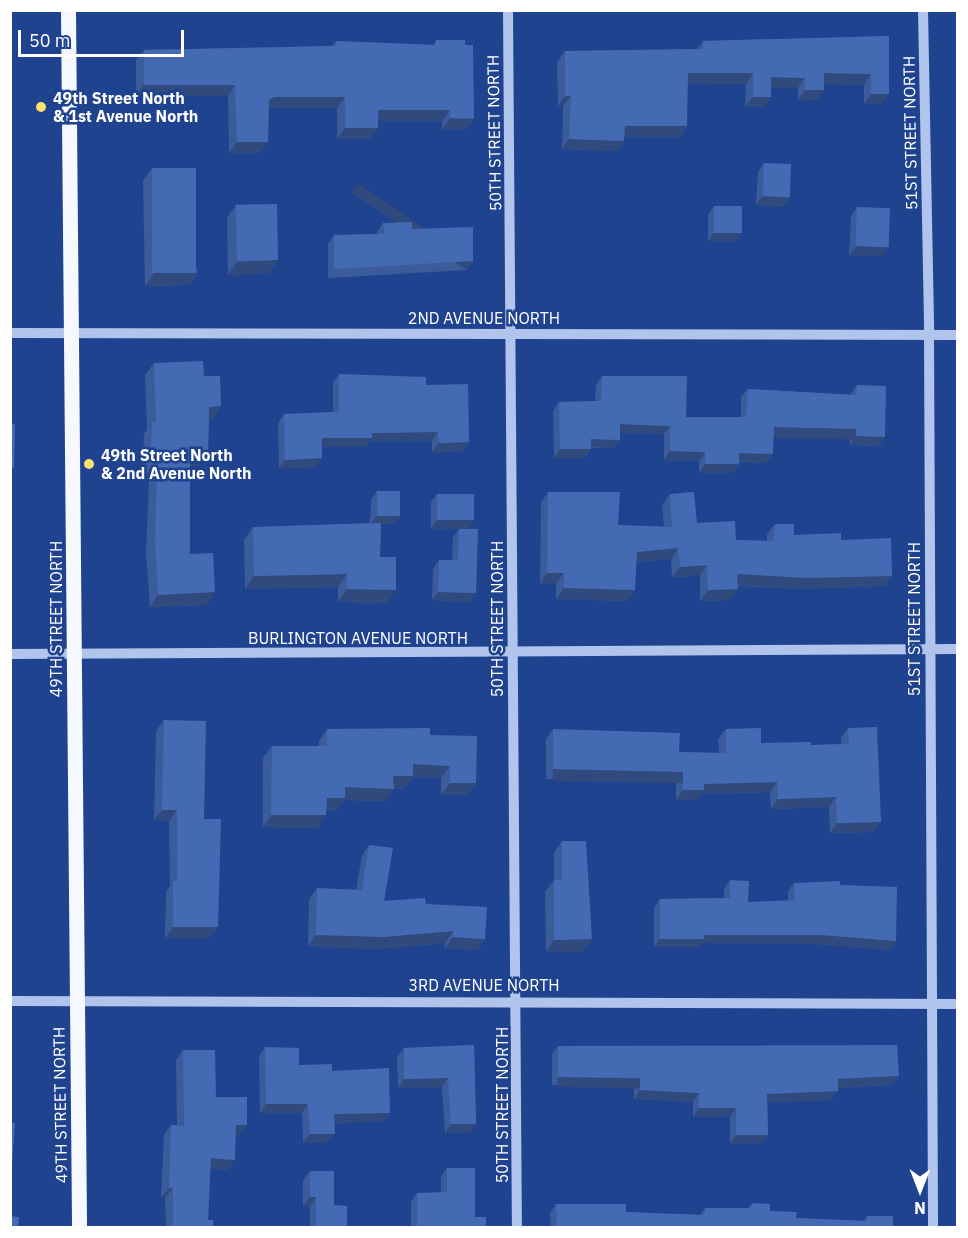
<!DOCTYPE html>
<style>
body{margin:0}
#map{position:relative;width:968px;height:1238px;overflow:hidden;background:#20438f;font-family:"IBM Plex Sans",sans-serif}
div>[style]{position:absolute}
.minor>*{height:10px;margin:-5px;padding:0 5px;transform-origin:5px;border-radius:5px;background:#b0c4ec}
.major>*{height:15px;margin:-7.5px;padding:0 7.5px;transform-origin:7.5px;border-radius:7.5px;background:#f5f8ff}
.wall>*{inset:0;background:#3b5b9b}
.shaded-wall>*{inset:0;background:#304a7e;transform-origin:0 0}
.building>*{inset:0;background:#456ab4;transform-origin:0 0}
.dots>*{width:16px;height:16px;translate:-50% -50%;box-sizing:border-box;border:3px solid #20438f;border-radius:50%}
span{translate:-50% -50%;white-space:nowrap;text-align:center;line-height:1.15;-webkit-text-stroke:5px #20438f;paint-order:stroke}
.poi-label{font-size:16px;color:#fff;font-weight:700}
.left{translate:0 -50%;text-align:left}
.street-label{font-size:16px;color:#fff}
.frame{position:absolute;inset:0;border:12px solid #fff;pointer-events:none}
.north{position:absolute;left:890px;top:1160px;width:60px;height:60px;-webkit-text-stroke:4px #20438f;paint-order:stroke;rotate:180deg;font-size:16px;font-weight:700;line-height:24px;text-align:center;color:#fff}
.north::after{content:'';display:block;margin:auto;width:21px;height:27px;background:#fff;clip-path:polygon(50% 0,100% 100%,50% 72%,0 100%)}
.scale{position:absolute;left:18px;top:30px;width:166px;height:27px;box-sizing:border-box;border:3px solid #fff;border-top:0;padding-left:8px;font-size:18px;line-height:21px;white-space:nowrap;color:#fff;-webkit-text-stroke:4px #20438f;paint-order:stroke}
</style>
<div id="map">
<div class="minor">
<i style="left:508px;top:10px;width:1218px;rotate:89.58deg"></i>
<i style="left:923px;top:10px;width:326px;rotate:88.9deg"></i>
<i style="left:929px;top:336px;width:892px;rotate:89.74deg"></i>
<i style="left:10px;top:333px;width:948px;rotate:0.12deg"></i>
<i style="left:10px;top:654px;width:948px;rotate:-0.3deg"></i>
<i style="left:10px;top:1001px;width:948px;rotate:0.18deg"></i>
</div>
<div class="major">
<i style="left:68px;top:10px;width:1218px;rotate:89.48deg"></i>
</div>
<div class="wall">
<i style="clip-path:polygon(889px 36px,889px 94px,881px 104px,864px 104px,864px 85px,824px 84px,824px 90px,817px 100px,798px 100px,798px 88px,771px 88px,771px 97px,764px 107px,745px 107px,746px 84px,688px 83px,680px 137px,624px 137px,617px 151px,562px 149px,563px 106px,558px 106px,557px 62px,565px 51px,697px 49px,703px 41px)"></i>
<i style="clip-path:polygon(436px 40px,466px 130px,442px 129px,442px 121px,378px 121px,370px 139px,337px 139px,337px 108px,268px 108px,260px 153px,229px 153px,228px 96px,136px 96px,136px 60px,144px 50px,332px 46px,336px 41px,433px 45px)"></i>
<i style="clip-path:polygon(764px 163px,789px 198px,783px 207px,756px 205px,758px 172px)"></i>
<i style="clip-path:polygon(152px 168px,198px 272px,189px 285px,145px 286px,143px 181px)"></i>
<i style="clip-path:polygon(236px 205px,278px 260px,269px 273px,228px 275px,227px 218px)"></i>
<i style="clip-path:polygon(714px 206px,736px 242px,708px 241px,708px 215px)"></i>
<i style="clip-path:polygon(857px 207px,888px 247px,882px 256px,849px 255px,851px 216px)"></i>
<i style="clip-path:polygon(383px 223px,412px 229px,473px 261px,467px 270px,328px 278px,328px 244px,334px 235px,377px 234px,377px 232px)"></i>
<i style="clip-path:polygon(154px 363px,204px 376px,221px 406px,213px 419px,209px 419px,208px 454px,199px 466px,190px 466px,190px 554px,215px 592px,206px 605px,150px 607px,146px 552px,149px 481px,142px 481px,144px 434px,147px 429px,145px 375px)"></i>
<i style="clip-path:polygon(339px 374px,426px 385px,469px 442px,463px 451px,432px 452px,432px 441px,369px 441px,366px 447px,322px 447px,316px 467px,279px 468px,278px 423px,284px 414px,333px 412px,333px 383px)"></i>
<i style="clip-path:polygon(602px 376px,686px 417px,741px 417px,741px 397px,748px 389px,850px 395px,857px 385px,879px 446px,850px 445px,850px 438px,773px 436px,773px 454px,766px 463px,739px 462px,739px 464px,733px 473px,699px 473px,699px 461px,664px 460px,664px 434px,620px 433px,620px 440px,613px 448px,591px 448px,585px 458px,554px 458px,553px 411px,559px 402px,595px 401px,596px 385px)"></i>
<i style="clip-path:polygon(377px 491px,400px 516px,394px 524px,381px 524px,380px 557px,387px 603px,338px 602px,338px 587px,245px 589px,244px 540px,253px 527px,370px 523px,371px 500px)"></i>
<i style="clip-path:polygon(548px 492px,618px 525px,664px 527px,662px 505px,670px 494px,697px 523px,736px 540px,767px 541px,767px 534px,775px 524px,794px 535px,841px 540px,892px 576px,884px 586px,800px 589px,738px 586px,730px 600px,700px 601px,700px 575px,672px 578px,671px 559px,636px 562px,628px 601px,556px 599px,556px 584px,540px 584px,541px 503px)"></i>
<i style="clip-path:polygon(437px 494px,474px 520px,468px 529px,470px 602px,432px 600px,433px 569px,439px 560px,452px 560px,453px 537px,459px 529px,431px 529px,431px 502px)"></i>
<i style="clip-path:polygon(164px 720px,204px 819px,210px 938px,165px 938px,166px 892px,170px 886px,169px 821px,154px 820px,156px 731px)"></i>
<i style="clip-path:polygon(848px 728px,874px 832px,830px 833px,829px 807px,771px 809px,770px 792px,702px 794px,697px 800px,676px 800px,676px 782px,546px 779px,546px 739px,553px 729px,679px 752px,719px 753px,718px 739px,726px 729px,761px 743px,811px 745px,841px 744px,841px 738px)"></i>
<i style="clip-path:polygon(327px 729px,430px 735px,476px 783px,467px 795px,441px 795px,441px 778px,413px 777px,404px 789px,394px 788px,386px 801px,344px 800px,336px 811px,326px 811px,318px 828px,263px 827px,263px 758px,272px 746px,319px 746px,319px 741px)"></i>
<i style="clip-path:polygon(562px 841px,592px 939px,583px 952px,546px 952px,545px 892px,554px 880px,554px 853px)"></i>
<i style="clip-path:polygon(369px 845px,384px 901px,426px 904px,485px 939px,477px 950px,445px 948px,445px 943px,376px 949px,308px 946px,309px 899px,317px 888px,356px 890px,362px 856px)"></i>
<i style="clip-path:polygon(730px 880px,748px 902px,788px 901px,788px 891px,794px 883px,840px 885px,896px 941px,890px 950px,816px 944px,701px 943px,698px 947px,654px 947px,654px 908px,660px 899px,724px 898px,724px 889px)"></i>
<i style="clip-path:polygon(474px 1045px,476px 1124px,470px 1132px,445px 1133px,442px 1087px,398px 1088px,397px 1057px,404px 1048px)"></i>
<i style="clip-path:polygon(558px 1046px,892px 1085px,838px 1088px,832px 1100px,767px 1102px,768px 1135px,761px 1143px,730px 1144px,730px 1117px,693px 1117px,693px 1102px,634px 1099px,634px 1086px,552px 1085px,552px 1054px)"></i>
<i style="clip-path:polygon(265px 1047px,299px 1065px,332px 1071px,390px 1113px,384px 1121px,334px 1123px,328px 1142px,303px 1143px,302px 1113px,260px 1113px,259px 1056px)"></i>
<i style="clip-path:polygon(183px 1050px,216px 1097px,247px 1125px,239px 1135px,236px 1135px,228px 1170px,210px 1169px,208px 1220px,213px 1227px,166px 1227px,165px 1198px,161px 1198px,164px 1135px,171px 1125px,177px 1125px,176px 1060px)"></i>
<i style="clip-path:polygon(447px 1168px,475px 1217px,486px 1227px,411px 1227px,411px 1202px,417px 1193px,441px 1193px,441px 1177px)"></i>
<i style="clip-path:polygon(310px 1171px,347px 1227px,310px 1227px,310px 1206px,303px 1206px,303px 1180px)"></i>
<i style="clip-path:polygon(752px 1203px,770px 1211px,796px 1218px,864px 1221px,867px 1216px,893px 1227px,551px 1227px,550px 1213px,556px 1204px,626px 1212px,700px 1215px,705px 1208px,748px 1208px)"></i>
</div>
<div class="shaded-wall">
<i style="clip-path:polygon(688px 73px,753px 73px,746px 84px,681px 83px)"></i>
<i style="clip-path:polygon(824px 73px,871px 74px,864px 85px,817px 84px)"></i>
<i style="clip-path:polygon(771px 77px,805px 78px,798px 88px,764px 88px)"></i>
<i style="clip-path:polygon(144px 85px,235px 85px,228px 96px,136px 96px)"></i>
<i style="clip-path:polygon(805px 90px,824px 90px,817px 100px,798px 100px)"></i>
<i style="clip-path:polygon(871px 94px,889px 94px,881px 104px,864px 104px)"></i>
<i style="clip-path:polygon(565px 96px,571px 96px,563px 106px,558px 106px)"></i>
<i style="clip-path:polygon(274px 97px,345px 97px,337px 108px,266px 108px,269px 100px)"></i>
<i style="clip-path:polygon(753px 97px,771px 97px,764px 107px,745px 107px)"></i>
<i style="clip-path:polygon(378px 110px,450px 110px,442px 121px,370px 121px)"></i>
<i style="clip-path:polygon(450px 118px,474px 119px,466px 130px,442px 129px)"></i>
<i style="clip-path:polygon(625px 126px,687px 126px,680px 137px,617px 137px)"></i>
<i style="clip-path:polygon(345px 128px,378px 128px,370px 139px,337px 139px)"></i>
<i style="clip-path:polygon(569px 139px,624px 141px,617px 151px,562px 149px)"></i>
<i style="clip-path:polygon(237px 142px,268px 142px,260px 153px,229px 153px)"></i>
<i style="clip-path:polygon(762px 196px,789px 198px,783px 207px,756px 205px)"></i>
<i style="clip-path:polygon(714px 233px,742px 233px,736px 242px,708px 241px)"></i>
<i style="clip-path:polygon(856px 246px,888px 247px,882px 256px,849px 255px)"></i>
<i style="clip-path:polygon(278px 260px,269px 273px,228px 275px,237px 262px)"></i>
<i style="left:473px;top:261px;width:11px;height:139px;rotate:124deg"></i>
<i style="clip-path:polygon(198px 272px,189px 285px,145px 286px,154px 273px)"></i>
<i style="clip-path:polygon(221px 406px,213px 419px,201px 419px,209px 407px)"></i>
<i style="clip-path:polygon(620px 424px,670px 426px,664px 434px,614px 433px)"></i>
<i style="left:774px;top:427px;width:82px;height:11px;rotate:1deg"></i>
<i style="clip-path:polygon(438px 432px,432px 441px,369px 441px,366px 447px,316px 447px,322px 438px,372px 433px)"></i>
<i style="clip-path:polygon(856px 436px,885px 437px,879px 446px,850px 445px)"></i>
<i style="clip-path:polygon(591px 439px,620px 440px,613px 448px,585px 447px)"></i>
<i style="clip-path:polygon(469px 442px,463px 451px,432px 452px,439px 443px)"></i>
<i style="clip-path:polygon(560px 449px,591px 449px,585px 458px,554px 458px)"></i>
<i style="clip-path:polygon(670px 451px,705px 452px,699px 461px,664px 460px)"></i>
<i style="clip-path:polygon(739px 453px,773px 454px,766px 463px,733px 461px)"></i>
<i style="clip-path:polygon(190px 454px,208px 454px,199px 466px,181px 466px)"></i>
<i style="clip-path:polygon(322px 458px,316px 467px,279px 468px,285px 460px)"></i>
<i style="clip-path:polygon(705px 464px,739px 464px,733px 473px,699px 473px)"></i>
<i style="clip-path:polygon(150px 469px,157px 469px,149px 481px,142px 481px)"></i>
<i style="clip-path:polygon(377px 516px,400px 516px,394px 524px,370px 524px)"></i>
<i style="clip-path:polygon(437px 520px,474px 520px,468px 529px,431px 529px)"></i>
<i style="clip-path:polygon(678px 548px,671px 559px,629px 562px,637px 552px)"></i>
<i style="clip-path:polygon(707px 565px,700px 575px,672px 578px,680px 567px)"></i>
<i style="clip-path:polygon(547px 573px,564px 573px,556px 584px,540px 584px)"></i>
<i style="clip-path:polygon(347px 574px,338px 587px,245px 589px,254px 576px)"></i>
<i style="clip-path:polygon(737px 574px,892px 576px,884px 586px,800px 589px,730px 585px)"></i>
<i style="clip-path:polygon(564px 588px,635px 590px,628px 601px,556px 599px)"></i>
<i style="clip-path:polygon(347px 589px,396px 590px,387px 603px,338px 602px)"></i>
<i style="clip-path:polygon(738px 589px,730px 600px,700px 601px,708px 590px)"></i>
<i style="clip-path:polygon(215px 592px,206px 605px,150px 607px,158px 595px)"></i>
<i style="clip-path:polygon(438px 592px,476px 593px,470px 602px,432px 600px)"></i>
<i style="clip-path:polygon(413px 764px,450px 766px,441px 778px,413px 777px,404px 789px,384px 788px,393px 776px)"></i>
<i style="left:553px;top:769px;width:130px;height:12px;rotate:1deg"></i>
<i style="clip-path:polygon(777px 782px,770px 792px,702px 794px,697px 800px,676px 800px,683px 790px,704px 784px)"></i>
<i style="clip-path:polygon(450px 783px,476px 783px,467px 795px,441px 795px)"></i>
<i style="clip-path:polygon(345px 787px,394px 789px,386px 801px,344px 800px,336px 811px,318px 811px,327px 798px)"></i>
<i style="clip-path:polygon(836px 797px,829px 807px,771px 809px,778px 799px)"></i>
<i style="clip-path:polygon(162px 810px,177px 810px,169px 821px,154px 820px)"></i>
<i style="clip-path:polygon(271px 815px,326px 815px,318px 828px,263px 827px)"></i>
<i style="clip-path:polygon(881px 822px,874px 832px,830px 833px,837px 823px)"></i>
<i style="clip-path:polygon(173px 927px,218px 927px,210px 938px,165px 938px)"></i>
<i style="clip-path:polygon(453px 931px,445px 943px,376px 949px,308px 946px,316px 935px)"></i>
<i style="clip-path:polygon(704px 935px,822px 935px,896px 941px,890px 950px,816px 944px,701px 943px,698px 947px,654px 947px,660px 939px)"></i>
<i style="clip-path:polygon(453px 937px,485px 939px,477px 950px,445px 948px)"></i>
<i style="clip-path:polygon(592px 939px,583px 952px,546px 952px,554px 940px)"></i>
<i style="clip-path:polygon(899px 1076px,892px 1085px,832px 1088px,838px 1079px)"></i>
<i style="left:558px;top:1077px;width:82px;height:10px;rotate:1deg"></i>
<i style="clip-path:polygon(448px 1078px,442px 1087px,398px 1088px,404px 1079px)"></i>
<i style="clip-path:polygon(640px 1090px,699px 1093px,693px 1102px,634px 1099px)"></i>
<i style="clip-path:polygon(838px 1091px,832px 1100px,761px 1103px,767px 1094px)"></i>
<i style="clip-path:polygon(266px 1104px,308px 1104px,302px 1113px,260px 1113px)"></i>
<i style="clip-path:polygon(699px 1108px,736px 1108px,730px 1117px,693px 1117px)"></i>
<i style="clip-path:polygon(390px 1113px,384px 1121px,328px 1123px,334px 1114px)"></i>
<i style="clip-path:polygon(451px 1124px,476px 1124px,470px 1132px,445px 1133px)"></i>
<i style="clip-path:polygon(236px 1125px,247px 1125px,239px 1135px,229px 1135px)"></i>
<i style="clip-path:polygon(310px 1134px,335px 1134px,328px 1142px,303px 1143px)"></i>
<i style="clip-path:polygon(736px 1135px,768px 1135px,761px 1143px,730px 1144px)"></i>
<i style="clip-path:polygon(211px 1158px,235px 1160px,228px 1170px,203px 1169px)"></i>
<i style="clip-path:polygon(169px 1188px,173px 1188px,165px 1198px,161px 1198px)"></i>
<i style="clip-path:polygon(310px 1197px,316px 1197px,310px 1206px,303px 1206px)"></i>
</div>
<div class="building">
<i style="clip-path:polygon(889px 36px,889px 94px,871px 94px,871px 74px,824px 73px,824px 90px,805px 90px,805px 78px,771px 77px,771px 97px,753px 97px,753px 73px,688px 73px,687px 126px,625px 126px,624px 141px,569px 139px,571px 96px,565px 96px,565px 51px,703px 49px,703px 41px)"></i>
<i style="clip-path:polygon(436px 40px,465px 40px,465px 45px,473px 45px,474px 119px,450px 118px,450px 110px,378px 110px,378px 128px,345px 128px,345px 97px,274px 97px,269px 100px,268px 142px,237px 142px,235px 85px,144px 85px,144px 50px,336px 46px,336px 41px,436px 45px)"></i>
<i style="left:764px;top:163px;width:27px;height:33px;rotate:2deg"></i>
<i style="left:152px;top:168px;width:44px;height:105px"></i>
<i style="left:277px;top:204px;width:56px;height:41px;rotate:89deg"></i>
<i style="left:714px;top:206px;width:28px;height:27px"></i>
<i style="left:857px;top:207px;width:33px;height:39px;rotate:2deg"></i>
<i style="clip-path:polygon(412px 222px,412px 229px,473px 227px,473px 261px,334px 269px,334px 235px,384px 234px,383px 223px)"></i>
<i style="clip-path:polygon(203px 361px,204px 376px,220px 376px,221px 406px,209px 407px,208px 454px,190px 454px,190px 554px,213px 553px,215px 592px,158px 595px,155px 540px,157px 469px,150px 469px,152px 422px,156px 422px,154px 363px)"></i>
<i style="clip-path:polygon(339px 374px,426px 377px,426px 385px,468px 384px,469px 442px,439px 443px,438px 432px,372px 433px,372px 438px,322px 438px,322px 458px,285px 460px,284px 414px,339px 412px)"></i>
<i style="clip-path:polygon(602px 376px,687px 376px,686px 417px,746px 417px,748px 389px,856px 395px,857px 385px,886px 386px,885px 437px,856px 436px,856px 429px,774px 427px,773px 454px,739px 453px,739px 464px,705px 464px,705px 452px,670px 451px,670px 426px,620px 424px,620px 440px,591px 439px,591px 449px,560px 449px,559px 402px,601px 401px)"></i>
<i style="clip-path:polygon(10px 424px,15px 424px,14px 468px,10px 468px)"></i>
<i style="left:377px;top:491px;width:23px;height:25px"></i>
<i style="clip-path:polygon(548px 492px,620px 492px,618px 525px,672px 527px,670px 494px,694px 492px,697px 523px,735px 521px,736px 540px,774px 541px,775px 524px,794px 524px,794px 535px,841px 533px,841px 540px,891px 538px,892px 576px,807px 578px,737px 574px,738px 589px,708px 590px,707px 565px,680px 567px,678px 548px,637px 552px,635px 590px,564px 588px,564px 573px,547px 573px)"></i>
<i style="left:437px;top:494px;width:37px;height:26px"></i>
<i style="clip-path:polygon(381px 523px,380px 557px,396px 557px,396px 590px,347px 589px,347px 574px,254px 576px,253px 527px)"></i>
<i style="clip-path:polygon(459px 529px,478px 529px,476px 593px,438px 592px,439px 560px,458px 560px)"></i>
<i style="clip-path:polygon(164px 720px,206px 721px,204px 819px,221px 819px,218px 927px,173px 927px,173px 881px,177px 881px,177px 810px,162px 810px)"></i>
<i style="clip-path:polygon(877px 727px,881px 822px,837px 823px,836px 797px,778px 799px,777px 782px,704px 784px,704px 790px,683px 790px,683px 772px,553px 769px,553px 729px,680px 733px,679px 752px,726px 753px,726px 729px,761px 728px,761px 743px,811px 742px,811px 745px,849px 744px,848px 728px)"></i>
<i style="clip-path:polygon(430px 728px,430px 735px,477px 736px,476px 783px,450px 783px,450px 766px,413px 764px,413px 776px,393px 776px,394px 789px,345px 787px,345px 798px,327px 798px,326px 815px,271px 815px,272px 746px,327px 746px,327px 729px)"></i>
<i style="clip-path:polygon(562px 841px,586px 841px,592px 939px,554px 940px,554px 880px,562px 880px)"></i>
<i style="clip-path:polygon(369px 845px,393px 848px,384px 901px,425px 898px,426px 904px,487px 907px,485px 939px,453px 937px,453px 931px,384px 937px,316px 935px,317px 888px,362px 890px)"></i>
<i style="clip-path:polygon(730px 880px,749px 881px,748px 902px,795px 900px,794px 883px,840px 881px,840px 885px,897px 887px,896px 941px,822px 935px,704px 935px,704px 939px,660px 939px,660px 899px,730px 898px)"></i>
<i style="clip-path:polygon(474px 1045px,476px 1124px,451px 1124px,448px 1078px,404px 1079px,404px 1048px)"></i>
<i style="clip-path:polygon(897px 1045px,899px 1076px,838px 1079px,838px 1091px,767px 1094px,768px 1135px,736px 1135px,736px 1108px,699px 1108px,699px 1093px,640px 1090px,640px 1078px,558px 1077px,558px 1046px)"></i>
<i style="clip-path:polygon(265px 1047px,299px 1048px,299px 1065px,332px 1064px,332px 1071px,389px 1068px,390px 1113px,334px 1114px,335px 1134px,310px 1134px,308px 1104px,266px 1104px)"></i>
<i style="clip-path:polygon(183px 1050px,215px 1050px,216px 1097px,247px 1097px,247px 1125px,236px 1125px,235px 1160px,211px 1158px,208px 1220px,213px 1220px,213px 1227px,173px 1227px,173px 1188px,169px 1188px,171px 1125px,184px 1126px)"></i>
<i style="clip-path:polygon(10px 1123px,15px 1123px,11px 1180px,10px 1180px)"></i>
<i style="clip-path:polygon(447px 1168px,475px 1168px,475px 1217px,486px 1217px,486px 1227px,417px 1227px,417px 1193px,447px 1192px)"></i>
<i style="clip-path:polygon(310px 1171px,334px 1171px,334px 1205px,347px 1206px,347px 1227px,316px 1227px,316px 1197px,310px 1197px)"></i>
<i style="clip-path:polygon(752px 1203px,770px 1204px,770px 1211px,797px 1212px,796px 1218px,867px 1221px,867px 1216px,893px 1216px,893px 1227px,557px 1227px,556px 1204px,626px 1204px,626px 1212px,704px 1215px,705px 1208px,751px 1208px)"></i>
<i style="left:10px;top:1216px;width:9px;height:11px;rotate:6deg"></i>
</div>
<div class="dots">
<i style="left:41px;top:107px;background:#fae270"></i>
<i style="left:89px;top:464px;background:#fae270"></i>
</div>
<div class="poi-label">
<span class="left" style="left:53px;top:107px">49th Street North<br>&amp; 1st Avenue North</span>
<span class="left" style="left:101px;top:464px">49th Street North<br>&amp; 2nd Avenue North</span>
</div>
<div class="street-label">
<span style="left:494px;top:133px;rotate:-91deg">50TH STREET NORTH</span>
<span style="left:910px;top:133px;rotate:-91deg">51ST STREET NORTH</span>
<span style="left:484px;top:318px">2ND AVENUE NORTH</span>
<span style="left:56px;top:619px;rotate:-90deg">49TH STREET NORTH</span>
<span style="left:497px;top:619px;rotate:-90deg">50TH STREET NORTH</span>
<span style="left:914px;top:619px;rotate:-90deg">51ST STREET NORTH</span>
<span style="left:358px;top:638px">BURLINGTON AVENUE NORTH</span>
<span style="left:484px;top:985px">3RD AVENUE NORTH</span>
<span style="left:60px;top:1105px;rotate:-91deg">49TH STREET NORTH</span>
<span style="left:502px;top:1105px;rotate:-90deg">50TH STREET NORTH</span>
</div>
<div class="frame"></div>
<div class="north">N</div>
<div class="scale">50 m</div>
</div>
